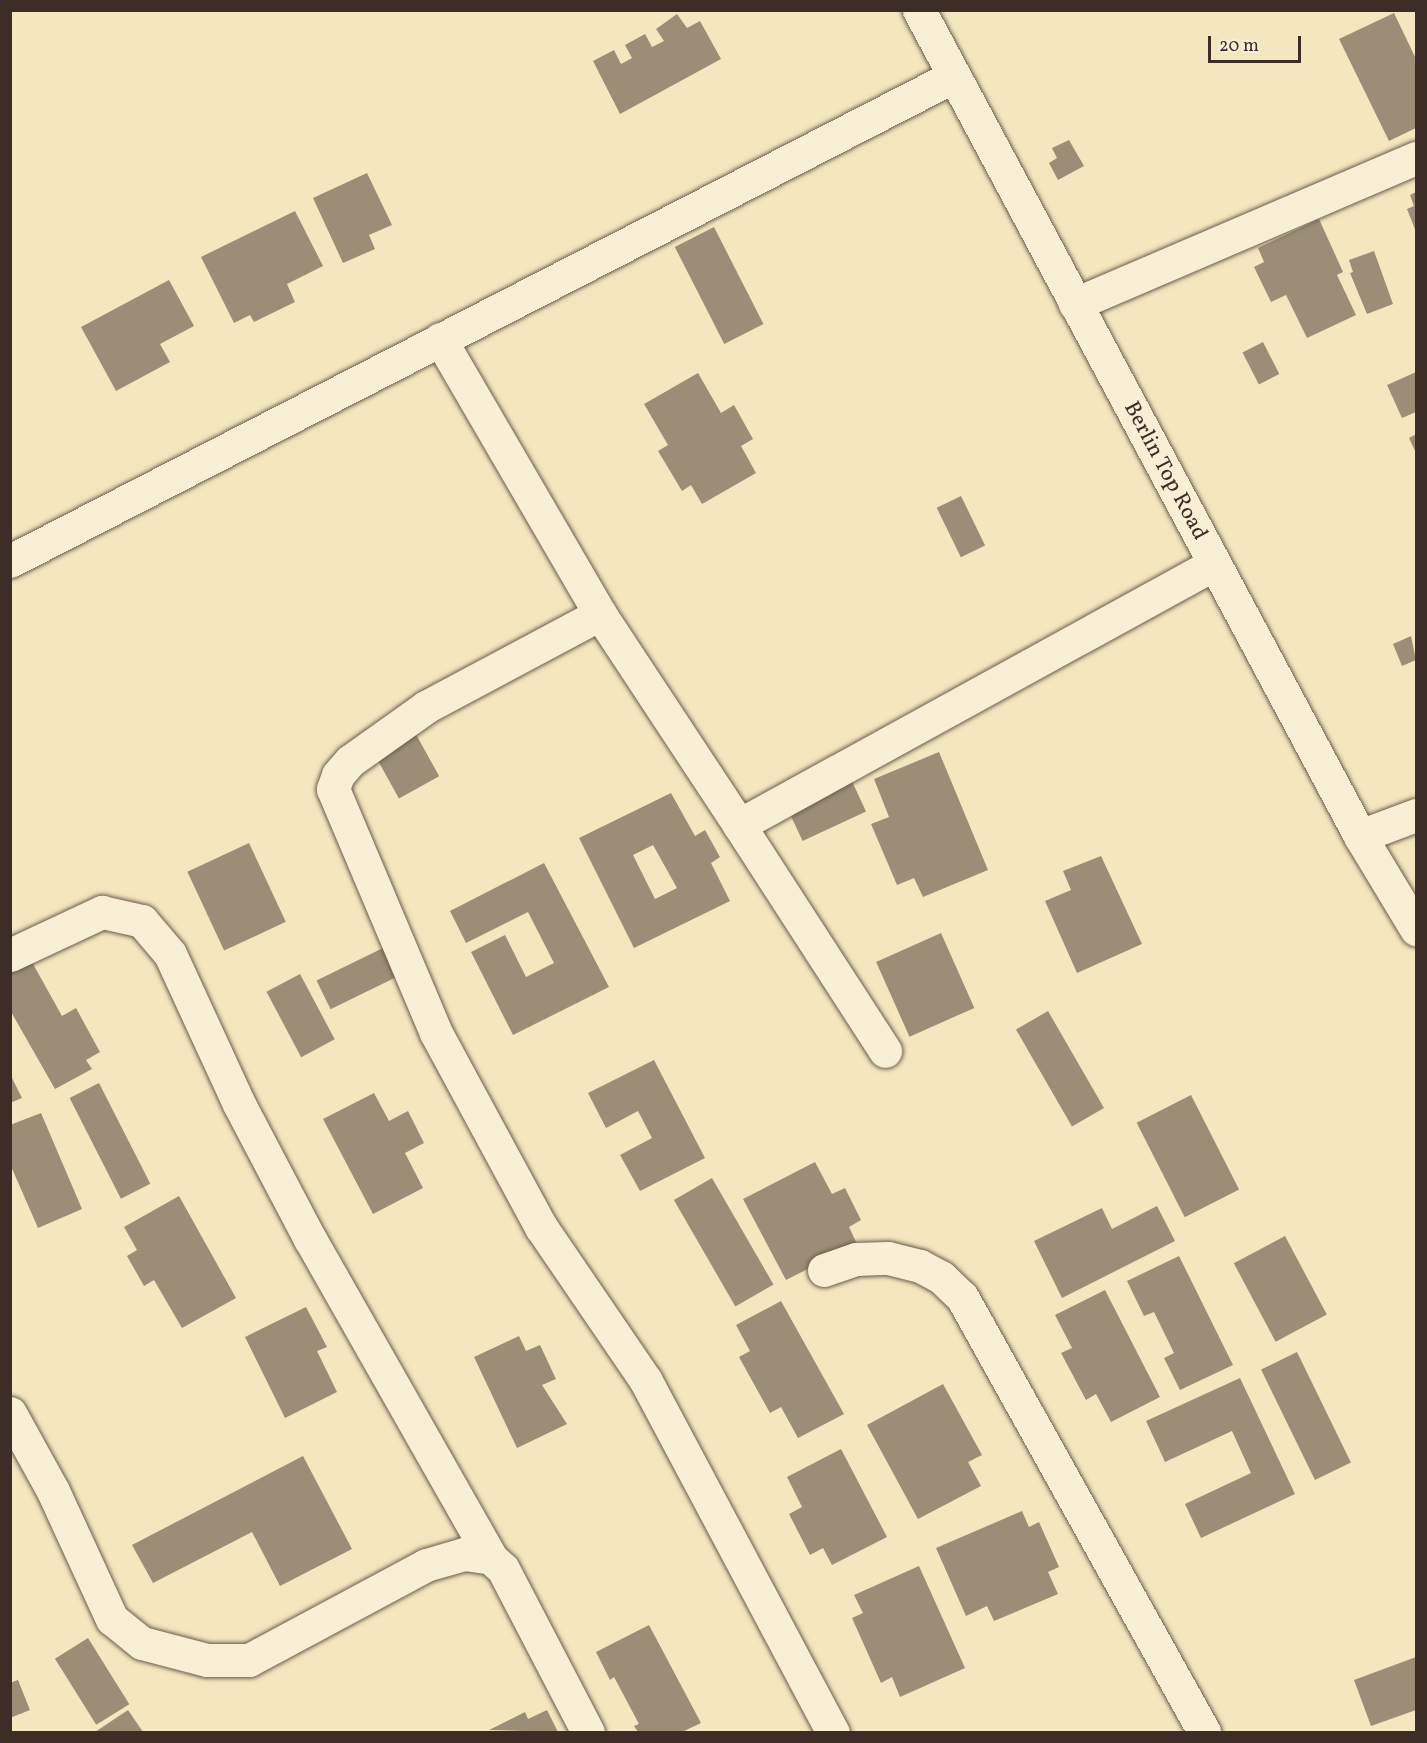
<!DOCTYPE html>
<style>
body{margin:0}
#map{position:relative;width:1427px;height:1743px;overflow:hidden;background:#f4e6be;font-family:Vollkorn,serif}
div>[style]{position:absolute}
.building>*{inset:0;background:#9c8e76;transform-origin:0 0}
.roads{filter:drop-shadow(0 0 2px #6a5c4d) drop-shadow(0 0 2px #6a5c4d)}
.street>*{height:33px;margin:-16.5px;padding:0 16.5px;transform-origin:16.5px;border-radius:16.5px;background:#f8efd5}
.secondary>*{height:33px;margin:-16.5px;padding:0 16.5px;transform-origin:16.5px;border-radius:16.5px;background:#f8efd5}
span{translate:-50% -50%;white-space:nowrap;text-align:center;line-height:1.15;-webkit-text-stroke:5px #f8efd5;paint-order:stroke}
.street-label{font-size:22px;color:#3c2e27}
.frame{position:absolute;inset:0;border:12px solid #3c2e27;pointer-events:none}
.scale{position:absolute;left:1208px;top:36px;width:93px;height:27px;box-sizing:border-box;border:3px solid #3c2e27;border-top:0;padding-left:8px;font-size:18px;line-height:21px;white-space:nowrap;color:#3c2e27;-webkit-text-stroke:4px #f8efd5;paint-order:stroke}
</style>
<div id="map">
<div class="building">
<i style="clip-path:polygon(1394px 13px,1416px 59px,1416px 128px,1389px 141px,1339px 39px)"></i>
<i style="clip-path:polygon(677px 14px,687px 28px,700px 21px,721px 59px,620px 114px,593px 61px,614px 50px,621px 64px,632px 58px,625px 45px,645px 34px,652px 47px,664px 41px,656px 29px)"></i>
<i style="clip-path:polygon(1069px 140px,1084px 166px,1058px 180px,1049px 163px,1057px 158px,1052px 148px)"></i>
<i style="clip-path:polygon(367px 173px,392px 225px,369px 235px,375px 249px,343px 263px,313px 198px)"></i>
<i style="clip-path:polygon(1416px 192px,1416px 232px,1407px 209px,1414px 206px,1410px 195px)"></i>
<i style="clip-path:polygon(295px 211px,323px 266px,287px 284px,295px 302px,254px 322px,250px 315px,234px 323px,201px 257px)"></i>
<i style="clip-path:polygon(1319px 219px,1343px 272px,1337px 275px,1356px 315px,1307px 338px,1286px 295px,1271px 302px,1254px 267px,1264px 262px,1258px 248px)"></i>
<i style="left:714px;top:227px;width:109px;height:44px;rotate:63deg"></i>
<i style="clip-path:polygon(1374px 251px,1393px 304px,1367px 314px,1350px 273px,1353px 272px,1349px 260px)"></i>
<i style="clip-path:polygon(169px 280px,194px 326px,160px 344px,170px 362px,116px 391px,81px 327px)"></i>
<i style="left:1263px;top:342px;width:36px;height:23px;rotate:63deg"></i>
<i style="clip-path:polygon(1416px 372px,1416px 412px,1402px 418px,1387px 385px)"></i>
<i style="clip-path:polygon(698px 373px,721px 413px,734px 405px,753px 439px,741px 446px,756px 473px,702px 504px,691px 485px,682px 491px,658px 451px,668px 445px,644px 404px)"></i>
<i style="clip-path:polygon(1416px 434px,1416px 453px,1409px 438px)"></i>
<i style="left:961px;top:496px;width:55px;height:27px;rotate:64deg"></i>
<i style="clip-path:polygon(1411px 636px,1416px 660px,1402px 666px,1393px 644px)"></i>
<i style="left:413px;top:729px;width:54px;height:46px;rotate:61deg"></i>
<i style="clip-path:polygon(939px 752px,988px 870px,923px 897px,914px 878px,897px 885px,871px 824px,889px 817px,874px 779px)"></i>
<i style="left:850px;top:777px;width:38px;height:70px;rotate:65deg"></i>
<i style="clip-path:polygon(evenodd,671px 793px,695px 836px,705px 830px,720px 857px,711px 863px,730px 901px,634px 948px,579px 838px,671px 793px,653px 845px,677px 888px,655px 899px,633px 855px,653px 845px)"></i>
<i style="left:249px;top:843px;width:87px;height:68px;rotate:65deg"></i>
<i style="clip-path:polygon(1101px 856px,1142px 944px,1077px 973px,1045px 901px,1071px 890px,1063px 871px)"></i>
<i style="clip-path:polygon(544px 863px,609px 987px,513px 1035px,471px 952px,505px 935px,526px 977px,554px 963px,528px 912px,466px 943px,450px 911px)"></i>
<i style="left:941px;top:933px;width:82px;height:71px;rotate:66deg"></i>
<i style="left:383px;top:948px;width:32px;height:74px;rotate:64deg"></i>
<i style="clip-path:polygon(28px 955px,62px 1016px,76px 1008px,100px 1052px,86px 1060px,92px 1069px,55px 1089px,10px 1010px,10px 965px)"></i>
<i style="left:300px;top:974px;width:74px;height:38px;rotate:62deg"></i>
<i style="left:1048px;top:1011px;width:112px;height:37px;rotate:60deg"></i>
<i style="clip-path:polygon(654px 1060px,705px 1158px,640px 1191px,620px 1155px,652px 1138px,638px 1111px,606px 1128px,588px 1093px)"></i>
<i style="clip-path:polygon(10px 1074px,22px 1098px,10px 1103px)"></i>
<i style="left:99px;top:1083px;width:113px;height:33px;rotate:63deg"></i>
<i style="clip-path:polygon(374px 1093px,389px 1121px,408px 1111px,424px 1143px,405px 1153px,423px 1188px,373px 1214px,323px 1119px)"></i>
<i style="left:1191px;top:1095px;width:106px;height:61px;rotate:63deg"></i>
<i style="clip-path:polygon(41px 1113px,82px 1209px,38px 1228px,10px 1164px,10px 1125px)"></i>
<i style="clip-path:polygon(815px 1162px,832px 1194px,845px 1188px,861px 1220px,849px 1227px,857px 1244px,786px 1280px,743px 1199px)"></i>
<i style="left:712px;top:1178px;width:123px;height:44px;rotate:60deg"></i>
<i style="clip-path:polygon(179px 1196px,236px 1298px,182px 1328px,154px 1280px,144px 1286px,127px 1256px,137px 1250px,124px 1227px)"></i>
<i style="clip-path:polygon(1157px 1206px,1175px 1241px,1062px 1298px,1034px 1241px,1102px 1208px,1112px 1229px)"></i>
<i style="left:1285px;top:1236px;width:89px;height:58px;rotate:62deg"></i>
<i style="clip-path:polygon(1179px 1256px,1233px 1365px,1180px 1390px,1164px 1358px,1174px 1353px,1154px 1312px,1144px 1316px,1127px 1281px)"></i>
<i style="clip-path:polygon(1105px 1290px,1160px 1397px,1111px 1422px,1096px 1394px,1086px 1400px,1061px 1353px,1072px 1348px,1055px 1315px)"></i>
<i style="clip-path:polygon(781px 1301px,844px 1414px,798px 1438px,781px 1407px,770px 1413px,739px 1357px,750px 1351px,736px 1325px)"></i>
<i style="clip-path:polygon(306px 1307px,327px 1347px,317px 1351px,337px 1392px,285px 1418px,245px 1337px)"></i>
<i style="clip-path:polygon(519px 1336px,526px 1351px,540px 1345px,556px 1379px,542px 1385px,567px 1424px,517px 1448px,474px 1357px)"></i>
<i style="left:1297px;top:1352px;width:123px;height:40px;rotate:64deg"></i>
<i style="clip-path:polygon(1240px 1378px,1295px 1494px,1201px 1538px,1185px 1504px,1251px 1473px,1232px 1431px,1165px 1462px,1146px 1421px)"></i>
<i style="clip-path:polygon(943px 1384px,982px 1455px,968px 1462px,981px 1486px,918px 1519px,867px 1425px)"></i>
<i style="clip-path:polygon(841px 1449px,887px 1537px,832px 1565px,823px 1548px,810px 1555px,789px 1514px,802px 1507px,787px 1477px)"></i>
<i style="clip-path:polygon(303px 1456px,352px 1549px,280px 1586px,252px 1532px,153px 1583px,132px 1545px)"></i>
<i style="clip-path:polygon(1022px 1511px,1029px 1527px,1039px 1522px,1059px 1567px,1048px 1572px,1058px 1594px,994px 1621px,987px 1606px,966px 1616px,936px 1548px)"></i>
<i style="clip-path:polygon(919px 1566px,965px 1668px,900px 1697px,892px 1677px,881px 1683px,852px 1618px,863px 1613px,854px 1595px)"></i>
<i style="clip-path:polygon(649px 1625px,701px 1723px,682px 1732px,638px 1732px,634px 1726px,639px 1724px,614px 1677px,610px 1680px,596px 1652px)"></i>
<i style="left:88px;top:1638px;width:78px;height:39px;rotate:58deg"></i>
<i style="clip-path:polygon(1416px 1657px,1416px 1710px,1371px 1726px,1354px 1680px)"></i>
<i style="clip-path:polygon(18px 1680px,30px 1710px,10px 1718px,10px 1683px)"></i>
<i style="clip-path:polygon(128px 1710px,143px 1732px,95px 1732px)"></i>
<i style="clip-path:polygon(547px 1710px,558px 1732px,489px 1730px,525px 1712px,528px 1719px)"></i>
</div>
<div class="roads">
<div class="street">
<i style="left:1075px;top:304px;width:371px;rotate:-23.2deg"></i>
<i style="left:440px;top:339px;width:318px;rotate:59.8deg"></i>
<i style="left:600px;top:614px;width:253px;rotate:56.6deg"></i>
<i style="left:739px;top:825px;width:542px;rotate:-28.79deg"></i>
<i style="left:10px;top:561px;width:1061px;rotate:-27.19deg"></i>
<i style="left:600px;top:614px;width:197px;rotate:151.9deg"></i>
<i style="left:426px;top:707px;width:93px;rotate:144.6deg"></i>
<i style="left:350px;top:761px;width:18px;rotate:131deg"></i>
<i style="left:338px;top:775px;width:15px;rotate:110deg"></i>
<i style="left:333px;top:789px;width:265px;rotate:67.1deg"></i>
<i style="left:436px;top:1033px;width:221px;rotate:61.6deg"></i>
<i style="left:541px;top:1227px;width:186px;rotate:55.7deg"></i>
<i style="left:646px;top:1381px;width:398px;rotate:62deg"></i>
<i style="left:739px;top:825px;width:269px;rotate:57.1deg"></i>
<i style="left:1360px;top:836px;width:60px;rotate:-20.6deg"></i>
<i style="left:10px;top:955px;width:102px;rotate:-25.1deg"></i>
<i style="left:102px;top:912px;width:41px;rotate:12.7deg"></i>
<i style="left:142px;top:921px;width:43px;rotate:49.7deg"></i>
<i style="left:170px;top:954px;width:165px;rotate:65.3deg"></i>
<i style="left:239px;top:1104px;width:153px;rotate:62.3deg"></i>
<i style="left:310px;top:1239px;width:367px;rotate:60.4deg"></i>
<i style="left:824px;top:1270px;width:34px;rotate:-19deg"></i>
<i style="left:856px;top:1259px;width:32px;rotate:-2deg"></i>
<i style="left:888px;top:1258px;width:33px;rotate:14deg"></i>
<i style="left:920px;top:1266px;width:24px;rotate:28deg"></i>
<i style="left:941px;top:1277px;width:29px;rotate:44deg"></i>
<i style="left:962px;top:1297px;width:498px;rotate:60.9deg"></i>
<i style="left:10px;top:1413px;width:89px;rotate:61.1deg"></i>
<i style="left:53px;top:1491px;width:141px;rotate:65.3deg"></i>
<i style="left:112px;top:1619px;width:38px;rotate:39deg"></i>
<i style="left:142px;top:1643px;width:67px;rotate:14.7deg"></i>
<i style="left:207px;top:1660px;width:42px"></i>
<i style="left:249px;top:1660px;width:201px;rotate:-28.2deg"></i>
<i style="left:426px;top:1565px;width:40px;rotate:-16deg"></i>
<i style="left:464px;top:1554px;width:27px;rotate:8deg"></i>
<i style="left:491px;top:1558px;width:16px;rotate:43deg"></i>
<i style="left:503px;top:1569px;width:184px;rotate:62.5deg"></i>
</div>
<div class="secondary">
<i style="left:919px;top:10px;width:936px;rotate:61.9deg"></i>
<i style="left:1360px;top:836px;width:109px;rotate:58.9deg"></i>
</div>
</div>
<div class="street-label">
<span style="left:1165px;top:471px;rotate:62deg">Berlin Top Road</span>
</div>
<div class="frame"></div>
<div class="scale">20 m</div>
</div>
